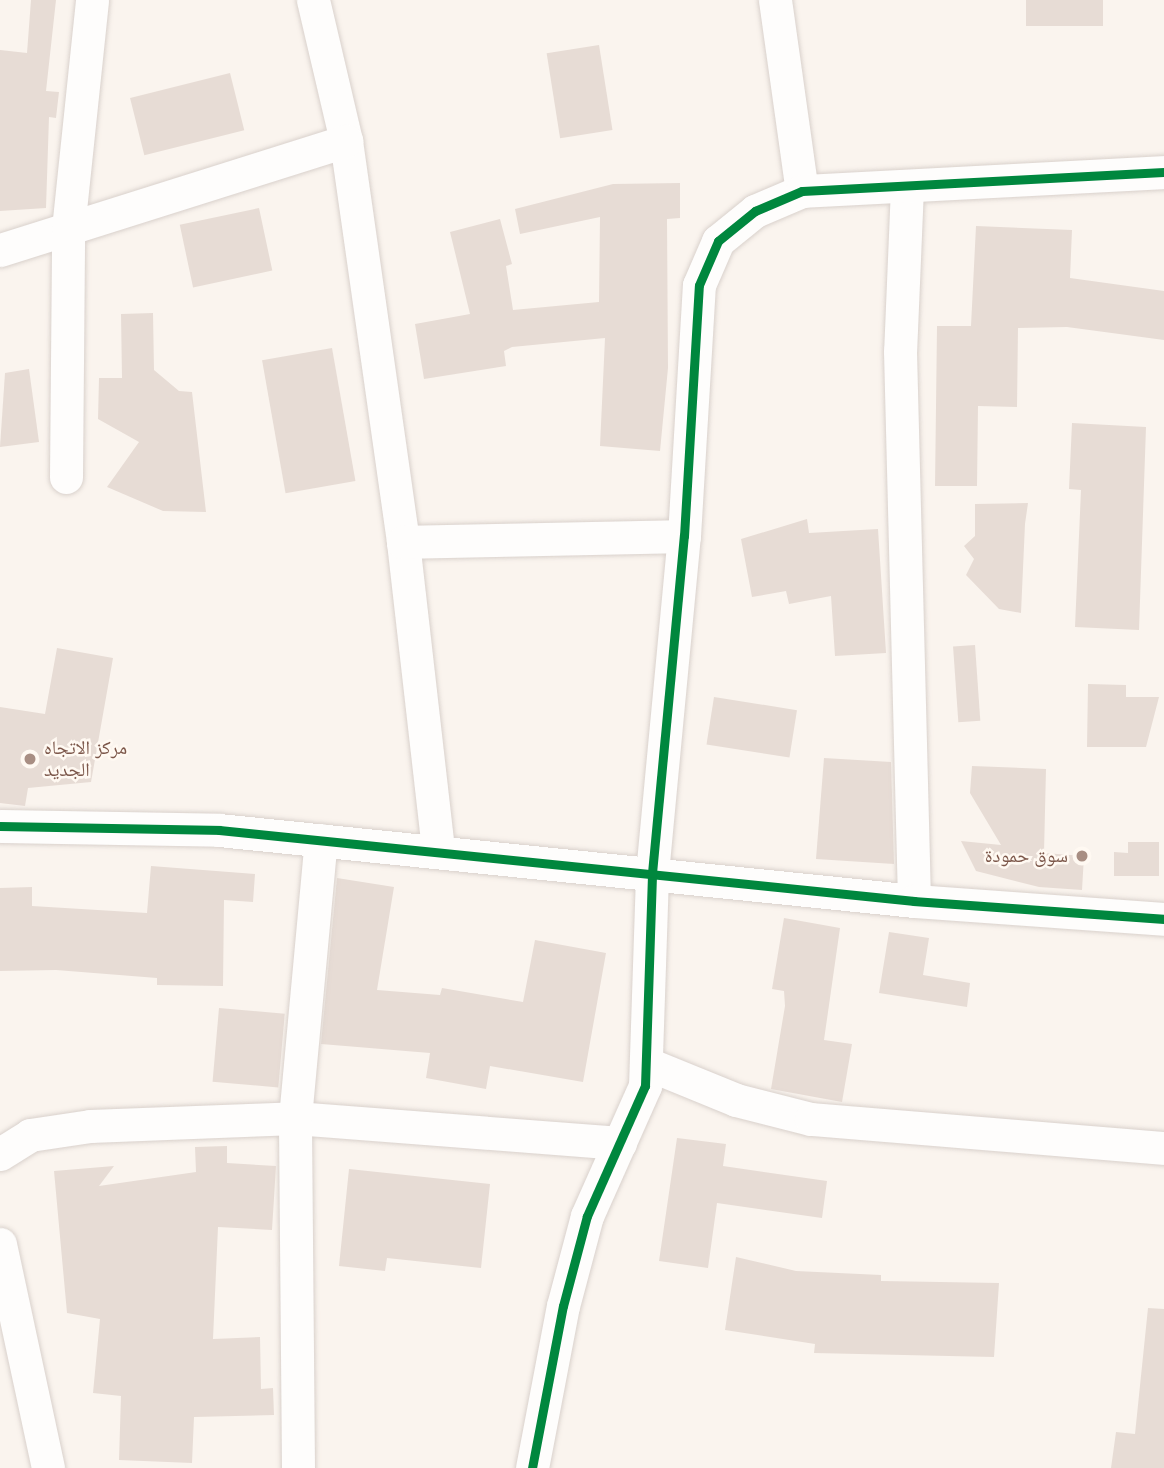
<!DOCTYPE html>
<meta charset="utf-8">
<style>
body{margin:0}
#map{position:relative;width:1164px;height:1468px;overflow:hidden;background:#faf4ee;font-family:"PT Sans","Noto Naskh Arabic",sans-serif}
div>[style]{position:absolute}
.building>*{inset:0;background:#e7dcd5;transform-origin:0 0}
.roads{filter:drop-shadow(0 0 2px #d9d1cc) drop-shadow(0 0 2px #d9d1cc)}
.minor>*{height:33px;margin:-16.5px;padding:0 16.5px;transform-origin:16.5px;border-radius:16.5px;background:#fefdfc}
.cycleway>*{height:9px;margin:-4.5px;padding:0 4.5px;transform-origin:4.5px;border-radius:4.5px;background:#00873e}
.dots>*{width:19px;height:19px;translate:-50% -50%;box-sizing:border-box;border:4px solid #fff9f2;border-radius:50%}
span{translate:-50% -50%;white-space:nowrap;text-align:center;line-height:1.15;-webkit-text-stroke:5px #fff9f2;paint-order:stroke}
.poi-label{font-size:19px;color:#7c574a}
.left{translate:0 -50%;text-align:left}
.right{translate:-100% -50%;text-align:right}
</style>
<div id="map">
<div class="building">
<i style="clip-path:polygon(31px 0,56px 0,46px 91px,59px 92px,56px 118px,49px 117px,46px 208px,0 211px,0 50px,27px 53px)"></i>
<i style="left:1026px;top:0;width:77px;height:26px"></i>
<i style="left:599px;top:45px;width:86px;height:53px;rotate:81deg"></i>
<i style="left:230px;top:73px;width:59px;height:103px;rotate:76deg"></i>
<i style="clip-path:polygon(680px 183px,680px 218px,667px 219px,668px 368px,660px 451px,600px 446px,605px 338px,512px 347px,504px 351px,506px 366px,424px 379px,415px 324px,470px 314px,450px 232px,500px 219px,512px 264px,506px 266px,513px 310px,599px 302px,600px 217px,520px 234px,515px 209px,613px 184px)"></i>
<i style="left:259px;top:208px;width:64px;height:81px;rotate:78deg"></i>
<i style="clip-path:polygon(976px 226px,1072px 230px,1070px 278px,1164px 291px,1164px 340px,1067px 327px,1018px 328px,1017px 407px,978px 406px,977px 486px,935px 486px,937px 326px,971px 326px)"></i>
<i style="clip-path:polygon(153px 313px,154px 370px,179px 391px,192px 392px,206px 512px,163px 511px,107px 487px,139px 442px,98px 419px,99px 378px,122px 378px,121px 314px)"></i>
<i style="left:332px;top:348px;width:135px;height:71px;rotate:80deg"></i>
<i style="clip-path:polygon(29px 369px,39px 442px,0 447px,5px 373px)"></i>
<i style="clip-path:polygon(1072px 423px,1146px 427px,1139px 630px,1075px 627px,1081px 490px,1069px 489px)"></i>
<i style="clip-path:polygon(1028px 503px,1025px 524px,1021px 613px,999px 609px,966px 575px,974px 559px,964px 546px,975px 536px,975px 504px)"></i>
<i style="clip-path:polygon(807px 519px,809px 533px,878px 529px,886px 653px,835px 656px,831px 596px,789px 604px,786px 591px,752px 597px,741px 539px)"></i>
<i style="left:975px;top:645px;width:76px;height:22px;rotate:86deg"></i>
<i style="clip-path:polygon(57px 648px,113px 658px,91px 782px,28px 788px,25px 806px,0 803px,0 707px,45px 714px)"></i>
<i style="clip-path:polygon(1088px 684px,1126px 685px,1126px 697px,1159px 697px,1146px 747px,1087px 747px)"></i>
<i style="left:714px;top:697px;width:84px;height:48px;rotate:9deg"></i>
<i style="clip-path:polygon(824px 758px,891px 762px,894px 864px,816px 859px)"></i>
<i style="clip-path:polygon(972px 766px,1046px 769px,1044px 853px,1084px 856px,1082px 890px,1039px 887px,976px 871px,961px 841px,1001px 845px,970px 793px)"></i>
<i style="clip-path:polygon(1128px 842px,1159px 842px,1159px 876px,1114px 876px,1114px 852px,1128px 853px)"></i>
<i style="clip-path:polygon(151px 866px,255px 874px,253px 902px,224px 900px,223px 986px,157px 985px,157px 978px,56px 970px,0 971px,0 888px,32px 887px,32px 906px,147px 913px)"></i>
<i style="clip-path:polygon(337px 878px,394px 887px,377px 990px,440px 995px,442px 988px,523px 1002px,535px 940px,606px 953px,583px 1082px,490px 1066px,486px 1089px,426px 1078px,430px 1053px,321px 1044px)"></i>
<i style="clip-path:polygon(784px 918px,840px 928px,824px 1040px,852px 1044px,842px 1102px,771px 1089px,785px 1006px,784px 991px,772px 989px)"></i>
<i style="clip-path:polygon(889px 932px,929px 938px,923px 975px,970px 983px,967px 1007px,879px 993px)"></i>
<i style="left:219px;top:1008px;width:66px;height:74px;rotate:5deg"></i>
<i style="clip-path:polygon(677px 1138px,726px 1144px,723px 1166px,827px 1181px,822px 1218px,717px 1203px,708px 1268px,659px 1261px)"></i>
<i style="clip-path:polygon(227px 1146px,227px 1163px,276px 1166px,272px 1230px,218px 1227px,213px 1339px,260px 1337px,261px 1389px,273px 1388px,274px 1415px,194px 1417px,192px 1463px,119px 1460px,121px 1396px,93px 1393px,100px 1319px,67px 1313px,54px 1171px,114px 1166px,99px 1186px,196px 1172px,195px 1147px)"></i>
<i style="clip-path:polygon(349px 1169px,490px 1184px,481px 1268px,387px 1258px,385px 1271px,339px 1266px)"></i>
<i style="clip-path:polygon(736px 1257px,796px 1271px,881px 1275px,881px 1281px,999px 1283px,994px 1357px,814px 1353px,815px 1344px,725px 1330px)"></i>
<i style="clip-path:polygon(1148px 1308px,1164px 1309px,1164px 1468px,1111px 1468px,1116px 1432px,1135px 1434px)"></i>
</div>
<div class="roads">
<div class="minor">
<i style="left:313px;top:0;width:145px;rotate:76.8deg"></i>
<i style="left:346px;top:141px;width:405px;rotate:81.9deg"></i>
<i style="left:403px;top:542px;width:310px;rotate:83.5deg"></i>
<i style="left:775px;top:0;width:193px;rotate:82deg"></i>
<i style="left:907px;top:187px;width:164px;rotate:92.4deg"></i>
<i style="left:900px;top:351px;width:550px;rotate:88.54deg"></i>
<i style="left:0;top:250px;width:363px;rotate:-17.5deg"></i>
<i style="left:66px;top:477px;width:248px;rotate:-89.5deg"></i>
<i style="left:68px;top:229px;width:230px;rotate:-84deg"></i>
<i style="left:403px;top:542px;width:281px;rotate:-1.2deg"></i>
<i style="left:0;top:826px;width:219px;rotate:1deg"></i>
<i style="left:219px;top:830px;width:699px;rotate:5.83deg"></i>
<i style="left:914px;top:901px;width:251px;rotate:4.1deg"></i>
<i style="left:648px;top:1064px;width:95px;rotate:22.2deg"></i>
<i style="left:736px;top:1100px;width:77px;rotate:14.2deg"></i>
<i style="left:811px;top:1119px;width:354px;rotate:4.7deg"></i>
<i style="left:0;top:1154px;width:36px;rotate:-32deg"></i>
<i style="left:30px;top:1135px;width:61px;rotate:-8.5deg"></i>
<i style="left:90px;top:1126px;width:205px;rotate:-2.2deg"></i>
<i style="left:295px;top:1118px;width:326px;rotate:4.4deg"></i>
<i style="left:0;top:1244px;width:229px;rotate:77.9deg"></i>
<i style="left:298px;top:1468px;width:350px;rotate:-90.5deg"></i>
<i style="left:295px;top:1118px;width:279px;rotate:-84.7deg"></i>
<i style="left:532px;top:1468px;width:165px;rotate:-79.2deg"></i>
<i style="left:563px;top:1306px;width:93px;rotate:-75.1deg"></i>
<i style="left:587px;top:1216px;width:142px;rotate:-66deg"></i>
<i style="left:645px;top:1086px;width:213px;rotate:-88.1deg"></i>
<i style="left:652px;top:873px;width:339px;rotate:-84.6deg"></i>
<i style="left:684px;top:536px;width:251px;rotate:-86.6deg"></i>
<i style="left:699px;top:285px;width:48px;rotate:-66.6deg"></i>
<i style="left:718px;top:241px;width:48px;rotate:-39deg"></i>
<i style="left:755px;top:211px;width:51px;rotate:-23.1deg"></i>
<i style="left:802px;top:191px;width:362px;rotate:-3deg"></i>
</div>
</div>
<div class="cycleway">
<i style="left:0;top:826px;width:219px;rotate:1deg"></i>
<i style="left:219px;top:830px;width:699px;rotate:5.83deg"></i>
<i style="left:914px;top:901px;width:251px;rotate:4.1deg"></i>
<i style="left:532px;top:1468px;width:165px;rotate:-79.2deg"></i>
<i style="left:563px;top:1306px;width:93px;rotate:-75.1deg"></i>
<i style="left:587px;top:1216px;width:142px;rotate:-66deg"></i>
<i style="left:645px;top:1086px;width:213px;rotate:-88.1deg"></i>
<i style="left:652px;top:873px;width:339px;rotate:-84.6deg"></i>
<i style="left:684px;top:536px;width:251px;rotate:-86.6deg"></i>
<i style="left:699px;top:285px;width:48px;rotate:-66.6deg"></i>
<i style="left:718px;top:241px;width:48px;rotate:-39deg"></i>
<i style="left:755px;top:211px;width:51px;rotate:-23.1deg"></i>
<i style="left:802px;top:191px;width:362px;rotate:-3deg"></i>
</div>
<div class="dots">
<i style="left:30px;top:759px;background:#a88e83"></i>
<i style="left:1082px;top:856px;background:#a88e83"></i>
</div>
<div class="poi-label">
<span class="left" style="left:44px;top:759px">مركز الاتجاه<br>الجديد</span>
<span class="right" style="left:1068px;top:856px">سوق حمودة</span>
</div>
</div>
